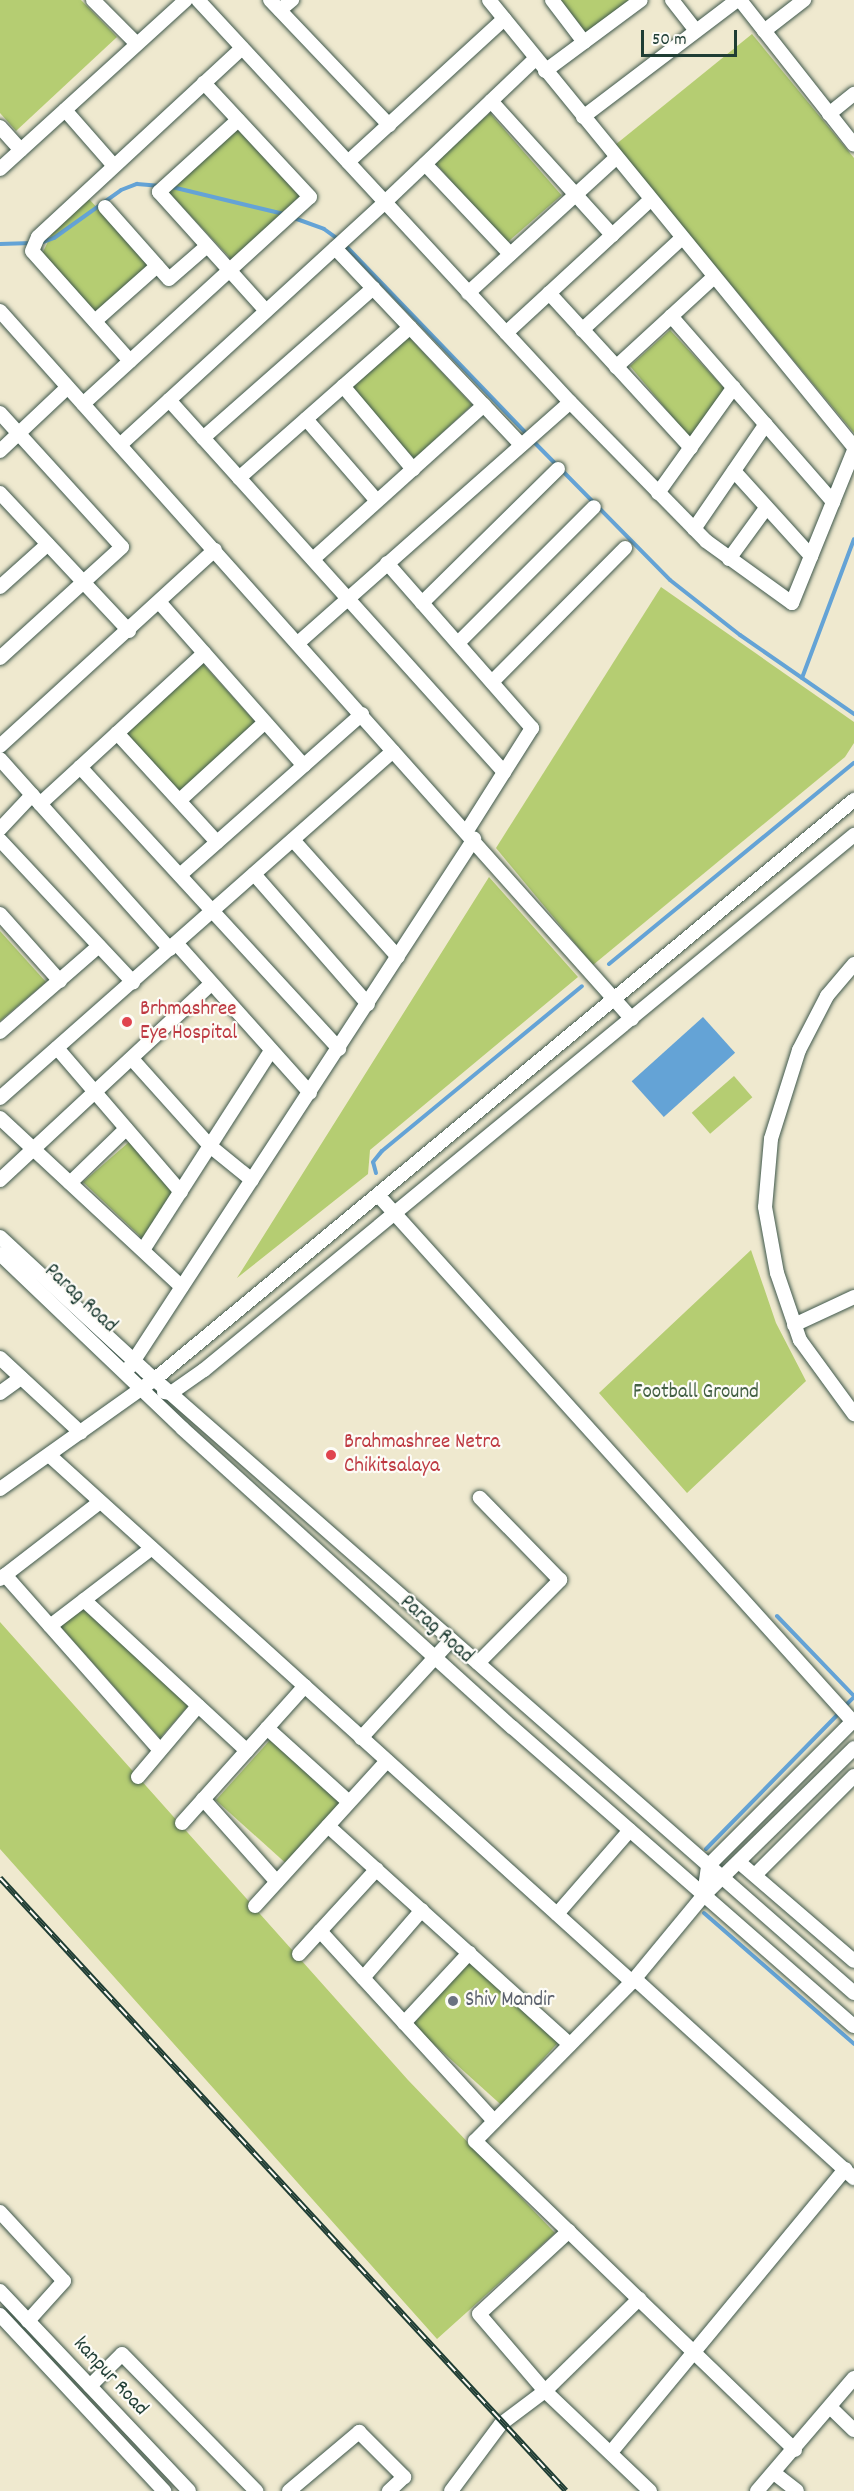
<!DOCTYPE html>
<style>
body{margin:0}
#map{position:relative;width:854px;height:2491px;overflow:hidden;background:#efe9cf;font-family:Dekko,sans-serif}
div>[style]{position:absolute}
.green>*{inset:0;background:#b5cd72;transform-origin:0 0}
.water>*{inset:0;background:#64a3d6;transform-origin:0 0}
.stream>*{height:4px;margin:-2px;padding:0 2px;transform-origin:2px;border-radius:2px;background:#64a3d6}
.roads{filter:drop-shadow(0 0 2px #3e574b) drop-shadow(0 0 2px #3e574b)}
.minor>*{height:14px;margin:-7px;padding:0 7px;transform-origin:7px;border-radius:7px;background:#fff}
.rail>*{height:6px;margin-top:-3px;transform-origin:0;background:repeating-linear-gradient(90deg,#fdfcf7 0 11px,#1f3d34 0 22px);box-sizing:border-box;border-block:2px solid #1f3d34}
.dots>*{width:16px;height:16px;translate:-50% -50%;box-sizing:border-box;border:3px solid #fdfcf7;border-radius:50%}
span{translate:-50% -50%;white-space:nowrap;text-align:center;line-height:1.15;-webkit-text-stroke:4.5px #fdfcf7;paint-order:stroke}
.health-label{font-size:21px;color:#be3a42}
.left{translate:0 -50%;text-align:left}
.street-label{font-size:21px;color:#1f3d34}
.park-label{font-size:21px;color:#446144}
.worship-label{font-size:21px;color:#5b616d}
.scale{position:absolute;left:641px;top:30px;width:96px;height:27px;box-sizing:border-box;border:3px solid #1f3d34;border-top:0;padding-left:8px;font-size:18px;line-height:21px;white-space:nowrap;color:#1f3d34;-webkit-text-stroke:4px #fdfcf7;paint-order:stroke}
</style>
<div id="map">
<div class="green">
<i style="clip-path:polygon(0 0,81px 0,117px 37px,16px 131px,0 113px)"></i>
<i style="clip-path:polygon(561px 0,629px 0,586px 33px)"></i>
<i style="clip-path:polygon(752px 34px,854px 158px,854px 433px,615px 145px)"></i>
<i style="left:490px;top:113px;width:109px;height:74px;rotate:49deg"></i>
<i style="left:237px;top:129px;width:92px;height:93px;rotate:47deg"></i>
<i style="clip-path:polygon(88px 198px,152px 266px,98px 315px,42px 254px,53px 231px)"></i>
<i style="clip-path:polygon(670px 330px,725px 389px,690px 438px,630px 366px)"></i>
<i style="left:408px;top:336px;width:94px;height:79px;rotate:47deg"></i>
<i style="clip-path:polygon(661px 587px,854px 722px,854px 743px,845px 757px,593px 965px,496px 848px)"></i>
<i style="left:203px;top:664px;width:84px;height:103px;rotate:48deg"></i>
<i style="clip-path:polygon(489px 877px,578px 977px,370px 1150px,368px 1174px,237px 1278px)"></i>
<i style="clip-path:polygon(0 931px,46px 982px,0 1021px)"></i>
<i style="left:734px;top:1076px;width:28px;height:56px;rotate:49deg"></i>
<i style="clip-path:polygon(129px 1142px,173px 1192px,143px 1239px,83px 1182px)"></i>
<i style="clip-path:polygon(751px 1250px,776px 1323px,806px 1381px,687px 1493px,599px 1393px)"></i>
<i style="clip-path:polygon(83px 1609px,189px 1705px,160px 1738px,60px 1626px)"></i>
<i style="clip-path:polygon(0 1622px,408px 2080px,555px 2233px,437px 2339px,0 1849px)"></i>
<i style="left:270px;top:1740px;width:95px;height:81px;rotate:42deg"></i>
<i style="left:470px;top:1961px;width:120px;height:86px;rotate:42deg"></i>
</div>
<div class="water">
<i style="left:703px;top:1017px;width:48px;height:96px;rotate:48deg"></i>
</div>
<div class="stream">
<i style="left:172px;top:187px;width:115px;rotate:13.6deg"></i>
<i style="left:294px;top:218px;width:32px;rotate:20deg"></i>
<i style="left:324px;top:229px;width:17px;rotate:36deg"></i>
<i style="left:40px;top:243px;width:15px;rotate:-20deg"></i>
<i style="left:54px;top:238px;width:82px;rotate:-35.6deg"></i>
<i style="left:121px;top:190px;width:17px;rotate:-21deg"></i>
<i style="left:137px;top:184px;width:21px;rotate:5deg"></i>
<i style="left:0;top:244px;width:32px;rotate:-2deg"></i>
<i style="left:344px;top:244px;width:265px;rotate:46.1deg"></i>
<i style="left:533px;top:441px;width:195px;rotate:45.4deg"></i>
<i style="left:670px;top:580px;width:89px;rotate:38.2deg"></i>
<i style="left:740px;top:635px;width:139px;rotate:34.7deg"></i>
<i style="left:802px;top:678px;width:148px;rotate:-69.5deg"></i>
<i style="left:609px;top:964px;width:317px;rotate:-39.4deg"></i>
<i style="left:376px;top:1173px;width:11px;rotate:-105deg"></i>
<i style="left:373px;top:1162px;width:14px;rotate:-51deg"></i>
<i style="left:382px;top:1151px;width:259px;rotate:-39.5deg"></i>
<i style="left:777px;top:1616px;width:111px;rotate:46.1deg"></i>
<i style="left:844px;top:1707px;width:14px;rotate:-45deg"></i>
<i style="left:706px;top:1849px;width:190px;rotate:-45.6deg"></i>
<i style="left:704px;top:1913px;width:199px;rotate:41.1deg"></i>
</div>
<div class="roads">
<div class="minor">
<i style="left:93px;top:0;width:62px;rotate:45deg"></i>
<i style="left:198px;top:0;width:548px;rotate:47.22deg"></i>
<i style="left:570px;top:402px;width:194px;rotate:45.6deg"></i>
<i style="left:706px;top:541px;width:106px;rotate:35.8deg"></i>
<i style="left:792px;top:603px;width:165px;rotate:-67.9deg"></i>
<i style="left:270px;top:0;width:173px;rotate:46.4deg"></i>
<i style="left:489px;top:0;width:577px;rotate:50.77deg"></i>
<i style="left:552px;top:0;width:53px;rotate:52.7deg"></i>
<i style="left:672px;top:0;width:39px;rotate:52deg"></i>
<i style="left:740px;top:0;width:184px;rotate:51.8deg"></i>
<i style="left:280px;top:10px;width:16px;rotate:-40deg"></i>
<i style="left:764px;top:31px;width:51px;rotate:-37.8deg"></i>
<i style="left:545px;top:71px;width:119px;rotate:-36.5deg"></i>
<i style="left:491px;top:101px;width:181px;rotate:47.9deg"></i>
<i style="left:65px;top:110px;width:74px;rotate:48.8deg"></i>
<i style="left:829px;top:114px;width:32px;rotate:-39deg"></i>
<i style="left:583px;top:117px;width:193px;rotate:-37.2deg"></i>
<i style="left:238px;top:120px;width:107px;rotate:137.7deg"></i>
<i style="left:159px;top:192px;width:160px;rotate:48deg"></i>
<i style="left:0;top:127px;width:31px;rotate:48deg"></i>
<i style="left:348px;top:162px;width:212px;rotate:-42.5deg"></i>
<i style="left:425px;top:164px;width:124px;rotate:46.6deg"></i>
<i style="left:0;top:169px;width:251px;rotate:-42.3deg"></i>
<i style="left:105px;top:207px;width:96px;rotate:48.4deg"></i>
<i style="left:169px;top:279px;width:50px;rotate:-41deg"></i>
<i style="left:335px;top:248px;width:271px;rotate:46.6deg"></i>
<i style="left:468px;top:293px;width:200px;rotate:-42.4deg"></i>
<i style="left:549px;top:293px;width:210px;rotate:47.5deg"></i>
<i style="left:0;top:311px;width:949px;rotate:48.25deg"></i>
<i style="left:671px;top:316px;width:247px;rotate:48.9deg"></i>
<i style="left:95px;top:321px;width:83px;rotate:-41.6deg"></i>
<i style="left:582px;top:330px;width:136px;rotate:-42.6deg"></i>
<i style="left:506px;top:333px;width:196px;rotate:-42.7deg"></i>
<i style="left:130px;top:361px;width:147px;rotate:-131.7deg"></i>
<i style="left:32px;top:251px;width:15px;rotate:-67deg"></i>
<i style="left:38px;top:237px;width:278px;rotate:-42.8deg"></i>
<i style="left:616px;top:367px;width:133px;rotate:-42.6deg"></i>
<i style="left:343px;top:386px;width:109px;rotate:49.9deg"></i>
<i style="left:169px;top:400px;width:501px;rotate:48deg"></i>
<i style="left:83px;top:404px;width:307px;rotate:-42.4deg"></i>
<i style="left:310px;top:197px;width:156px;rotate:-132.9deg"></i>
<i style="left:0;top:413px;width:181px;rotate:47.7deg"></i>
<i style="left:122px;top:547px;width:165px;rotate:137.7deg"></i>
<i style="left:306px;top:419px;width:108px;rotate:49.1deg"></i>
<i style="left:203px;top:438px;width:227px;rotate:-41.4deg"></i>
<i style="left:120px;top:445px;width:360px;rotate:-42.5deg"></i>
<i style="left:385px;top:202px;width:207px;rotate:-43.6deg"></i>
<i style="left:0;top:451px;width:93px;rotate:-43.3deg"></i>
<i style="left:734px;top:471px;width:115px;rotate:47.8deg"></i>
<i style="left:239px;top:478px;width:228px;rotate:-41.4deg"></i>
<i style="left:0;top:493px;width:189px;rotate:46.9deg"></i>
<i style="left:658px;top:493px;width:130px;rotate:-54.4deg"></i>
<i style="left:694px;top:529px;width:127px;rotate:-55.6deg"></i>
<i style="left:313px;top:559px;width:230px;rotate:-42deg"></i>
<i style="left:729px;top:559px;width:63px;rotate:-54deg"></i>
<i style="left:387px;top:563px;width:220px;rotate:48.7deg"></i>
<i style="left:532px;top:728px;width:122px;rotate:122.3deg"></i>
<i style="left:0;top:587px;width:64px;rotate:-41.9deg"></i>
<i style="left:160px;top:603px;width:217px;rotate:48.5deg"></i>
<i style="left:422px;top:603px;width:191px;rotate:-44.6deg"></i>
<i style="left:298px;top:643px;width:363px;rotate:-41.5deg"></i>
<i style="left:458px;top:643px;width:192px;rotate:-45deg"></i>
<i style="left:492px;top:682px;width:189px;rotate:-45.2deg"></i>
<i style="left:117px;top:733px;width:148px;rotate:47.5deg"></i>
<i style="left:0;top:746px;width:291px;rotate:-42.4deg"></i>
<i style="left:0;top:759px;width:255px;rotate:48.2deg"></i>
<i style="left:80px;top:767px;width:383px;rotate:47.4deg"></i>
<i style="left:180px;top:800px;width:115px;rotate:-42.5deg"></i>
<i style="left:40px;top:804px;width:223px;rotate:-42.6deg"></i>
<i style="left:0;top:829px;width:47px;rotate:-46.7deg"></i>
<i style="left:0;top:840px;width:195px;rotate:46.9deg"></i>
<i style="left:293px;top:840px;width:157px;rotate:48.1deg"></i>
<i style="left:254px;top:874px;width:173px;rotate:48.8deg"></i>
<i style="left:180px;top:875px;width:243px;rotate:-41.5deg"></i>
<i style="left:0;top:914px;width:90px;rotate:48.2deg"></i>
<i style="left:176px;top:943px;width:201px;rotate:48.2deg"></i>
<i style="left:854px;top:964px;width:42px;rotate:130.2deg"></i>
<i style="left:827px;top:996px;width:61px;rotate:117.4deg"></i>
<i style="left:799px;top:1050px;width:93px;rotate:107.5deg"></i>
<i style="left:771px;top:1139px;width:68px;rotate:95deg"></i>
<i style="left:765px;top:1207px;width:67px;rotate:79.7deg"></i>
<i style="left:777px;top:1273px;width:71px;rotate:71.1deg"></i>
<i style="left:800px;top:1340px;width:92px;rotate:53.9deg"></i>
<i style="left:0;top:1032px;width:131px;rotate:-41deg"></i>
<i style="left:57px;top:1048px;width:190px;rotate:49.3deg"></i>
<i style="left:132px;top:1059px;width:117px;rotate:48.1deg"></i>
<i style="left:210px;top:1146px;width:54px;rotate:39deg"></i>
<i style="left:0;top:1098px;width:524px;rotate:-41.44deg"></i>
<i style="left:0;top:1118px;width:248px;rotate:42.9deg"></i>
<i style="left:0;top:1180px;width:287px;rotate:-42.9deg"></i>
<i style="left:70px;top:1183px;width:78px;rotate:-44deg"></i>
<i style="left:378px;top:1195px;width:711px;rotate:47.96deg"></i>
<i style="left:0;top:1237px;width:197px;rotate:42.7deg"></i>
<i style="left:145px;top:1371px;width:943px;rotate:41.26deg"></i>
<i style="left:143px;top:1250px;width:237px;rotate:-57.3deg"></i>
<i style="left:0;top:1254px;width:253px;rotate:43.7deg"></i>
<i style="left:183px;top:1429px;width:444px;rotate:42.2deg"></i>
<i style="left:512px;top:1727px;width:454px;rotate:41.2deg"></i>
<i style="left:794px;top:1325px;width:66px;rotate:-25deg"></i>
<i style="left:0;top:1358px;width:110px;rotate:42.8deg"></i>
<i style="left:129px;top:1368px;width:632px;rotate:-56.89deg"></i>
<i style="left:164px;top:1392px;width:7px;rotate:8deg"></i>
<i style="left:171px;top:1393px;width:40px;rotate:-34.9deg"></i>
<i style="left:204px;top:1370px;width:842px;rotate:-39.46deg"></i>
<i style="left:0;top:1393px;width:26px;rotate:-36deg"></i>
<i style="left:49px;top:1455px;width:786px;rotate:42.11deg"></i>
<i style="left:0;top:1489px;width:190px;rotate:-35.4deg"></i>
<i style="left:155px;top:1379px;width:908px;rotate:-39.64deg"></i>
<i style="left:5px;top:1575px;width:234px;rotate:48.5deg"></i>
<i style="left:0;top:1579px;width:126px;rotate:-37.6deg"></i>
<i style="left:84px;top:1600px;width:222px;rotate:42.8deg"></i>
<i style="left:50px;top:1626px;width:128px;rotate:-37.4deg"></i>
<i style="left:478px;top:1663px;width:117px;rotate:-45.3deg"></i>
<i style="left:560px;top:1580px;width:115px;rotate:-134.3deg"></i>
<i style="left:267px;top:1728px;width:110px;rotate:42.1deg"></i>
<i style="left:361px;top:1738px;width:133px;rotate:-47.4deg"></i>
<i style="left:138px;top:1777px;width:93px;rotate:-49.8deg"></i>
<i style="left:203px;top:1799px;width:111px;rotate:48.3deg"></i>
<i style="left:182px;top:1823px;width:184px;rotate:-48.1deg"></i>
<i style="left:328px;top:1826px;width:326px;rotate:42.1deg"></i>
<i style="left:740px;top:1863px;width:150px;rotate:40.7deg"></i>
<i style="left:755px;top:1875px;width:140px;rotate:-45deg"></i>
<i style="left:704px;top:1895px;width:29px;rotate:-82deg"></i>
<i style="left:708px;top:1866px;width:206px;rotate:-45deg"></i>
<i style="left:255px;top:1906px;width:196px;rotate:-47.7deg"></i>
<i style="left:557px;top:1914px;width:111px;rotate:-49deg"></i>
<i style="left:320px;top:1931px;width:258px;rotate:47.5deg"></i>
<i style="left:299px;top:1954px;width:115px;rotate:-47.5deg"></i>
<i style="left:363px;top:1978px;width:90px;rotate:-49.1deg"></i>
<i style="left:635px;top:1979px;width:296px;rotate:42.3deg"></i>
<i style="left:404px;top:2023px;width:96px;rotate:-47.1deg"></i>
<i style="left:0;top:2212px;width:94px;rotate:47.2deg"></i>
<i style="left:64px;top:2281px;width:54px;rotate:132deg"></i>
<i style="left:569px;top:2231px;width:122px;rotate:137.3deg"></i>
<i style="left:479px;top:2314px;width:101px;rotate:49.4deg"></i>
<i style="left:545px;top:2391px;width:145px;rotate:43.6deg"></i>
<i style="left:0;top:2291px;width:275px;rotate:46.6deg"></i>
<i style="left:0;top:2315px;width:241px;rotate:47deg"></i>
<i style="left:90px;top:2386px;width:45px;rotate:-45deg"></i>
<i style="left:122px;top:2354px;width:192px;rotate:45.6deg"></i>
<i style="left:830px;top:2407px;width:33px;rotate:44deg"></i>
<i style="left:795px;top:2450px;width:445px;rotate:-136deg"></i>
<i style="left:475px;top:2141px;width:223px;rotate:-45.4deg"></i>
<i style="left:632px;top:1982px;width:113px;rotate:-50.4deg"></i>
<i style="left:704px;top:1895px;width:210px;rotate:-44.4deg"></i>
<i style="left:612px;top:2451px;width:366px;rotate:-50.4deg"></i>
<i style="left:774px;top:2473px;width:29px;rotate:38deg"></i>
<i style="left:289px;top:2491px;width:92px;rotate:-40.1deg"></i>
<i style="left:359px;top:2432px;width:64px;rotate:45deg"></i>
<i style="left:404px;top:2477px;width:21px;rotate:137deg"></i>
<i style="left:451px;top:2491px;width:84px;rotate:-53.3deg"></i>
<i style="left:501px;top:2424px;width:55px;rotate:-36.9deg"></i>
<i style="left:545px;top:2391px;width:132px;rotate:-44.4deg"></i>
<i style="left:757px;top:2491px;width:149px;rotate:-49.4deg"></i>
</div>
</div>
<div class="rail">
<i style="left:0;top:1878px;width:834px;rotate:47.28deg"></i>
</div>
<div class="dots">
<i style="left:127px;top:1022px;background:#e0444e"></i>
<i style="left:331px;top:1455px;background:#e0444e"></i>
<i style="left:453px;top:2001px;background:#6b7280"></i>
</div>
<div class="health-label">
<span class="left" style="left:140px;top:1022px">Brhmashree<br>Eye Hospital</span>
<span class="left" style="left:344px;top:1455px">Brahmashree Netra<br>Chikitsalaya</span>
</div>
<div class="street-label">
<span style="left:80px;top:1299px;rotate:43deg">Parag Road</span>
<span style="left:436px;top:1630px;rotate:42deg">Parag Road</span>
<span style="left:110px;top:2377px;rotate:47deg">kanpur Road</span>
</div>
<div class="park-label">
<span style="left:696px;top:1393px">Football Ground</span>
</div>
<div class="worship-label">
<span class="left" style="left:465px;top:2001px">Shiv Mandir</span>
</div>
<div class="scale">50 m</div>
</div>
